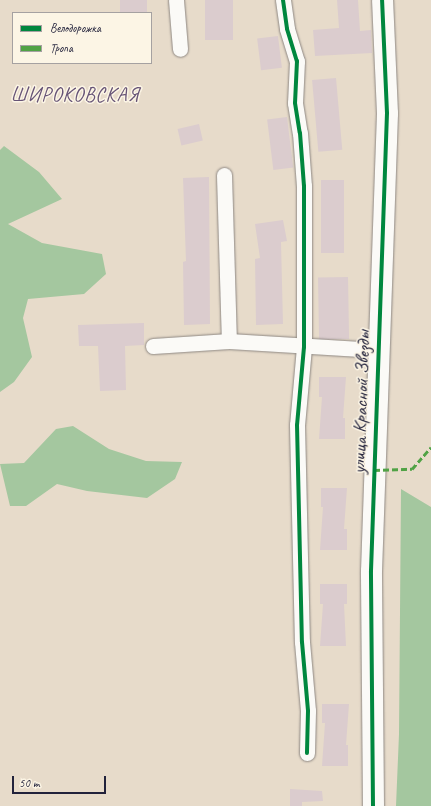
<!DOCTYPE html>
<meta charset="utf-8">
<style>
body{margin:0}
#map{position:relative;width:431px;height:806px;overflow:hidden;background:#e7dbca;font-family:Caveat,sans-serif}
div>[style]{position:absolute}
.forest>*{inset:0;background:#a4c79f}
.building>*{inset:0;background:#dbccce;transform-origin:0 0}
.roads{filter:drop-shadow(0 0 1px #8e8883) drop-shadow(0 0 1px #8e8883)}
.street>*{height:15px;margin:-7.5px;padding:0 7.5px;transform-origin:7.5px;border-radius:7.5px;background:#fbfaf7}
.secondary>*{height:21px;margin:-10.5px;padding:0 10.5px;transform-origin:10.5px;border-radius:10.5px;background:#fbfaf7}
.quiet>*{height:3px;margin-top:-1.5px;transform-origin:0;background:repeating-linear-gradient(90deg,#50a245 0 6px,transparent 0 9px)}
.cycleway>*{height:4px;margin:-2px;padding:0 2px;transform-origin:2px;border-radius:2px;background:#00873e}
span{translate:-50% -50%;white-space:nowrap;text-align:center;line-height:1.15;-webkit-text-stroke:3px #fcf5e5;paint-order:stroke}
.street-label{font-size:19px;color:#22223b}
.neighbourhood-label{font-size:20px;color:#665376;letter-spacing:1px}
.legend{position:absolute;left:12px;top:12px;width:140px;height:52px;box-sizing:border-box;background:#fcf5e5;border:1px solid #a5a1a1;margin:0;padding:5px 7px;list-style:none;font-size:12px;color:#22223b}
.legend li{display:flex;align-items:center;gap:8px;height:20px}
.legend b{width:20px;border:1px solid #a5a1a1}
.scale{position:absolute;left:12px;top:776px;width:94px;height:18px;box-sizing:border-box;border:2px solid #22223b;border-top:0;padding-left:5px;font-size:12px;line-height:14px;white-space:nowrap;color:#22223b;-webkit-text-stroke:3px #fcf5e5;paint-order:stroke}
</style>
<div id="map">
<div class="forest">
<i style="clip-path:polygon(4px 146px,39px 172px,62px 199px,8px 224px,42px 243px,102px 254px,106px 274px,84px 294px,28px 299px,23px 318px,32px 357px,14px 382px,0 392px,0 150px)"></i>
<i style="clip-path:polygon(73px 426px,109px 449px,146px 461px,182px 462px,175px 479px,147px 498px,87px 491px,57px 484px,26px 506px,10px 506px,0 464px,24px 463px,56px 429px)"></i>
<i style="clip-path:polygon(401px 489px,431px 507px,431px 806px,396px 806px,399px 734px)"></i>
</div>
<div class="building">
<i style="left:120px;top:0;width:27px;height:13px"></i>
<i style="left:205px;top:0;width:28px;height:40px"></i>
<i style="clip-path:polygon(337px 0,358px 0,360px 31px,371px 30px,372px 53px,315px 56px,313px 30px,339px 28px)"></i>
<i style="left:278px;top:36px;width:32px;height:21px;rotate:83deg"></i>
<i style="left:336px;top:78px;width:72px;height:24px;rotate:85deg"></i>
<i style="left:287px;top:117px;width:51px;height:20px;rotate:83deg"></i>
<i style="left:199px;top:124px;width:17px;height:22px;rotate:77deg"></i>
<i style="clip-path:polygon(209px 177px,210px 324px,184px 325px,183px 262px,186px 261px,183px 178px)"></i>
<i style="left:321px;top:180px;width:23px;height:73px"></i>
<i style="clip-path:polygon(283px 220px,287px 241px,281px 242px,283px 324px,256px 325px,255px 259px,260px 258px,255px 224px)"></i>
<i style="left:348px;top:277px;width:62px;height:30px;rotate:89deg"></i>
<i style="clip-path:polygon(144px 323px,144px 345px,125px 346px,126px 390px,100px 391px,98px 346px,79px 346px,78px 325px)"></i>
<i style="clip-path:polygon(319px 377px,346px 377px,343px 418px,345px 418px,345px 439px,319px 439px,322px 397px,319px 397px)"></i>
<i style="clip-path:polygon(321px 488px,347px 488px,344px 529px,347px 529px,347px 550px,320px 550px,323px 507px,321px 507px)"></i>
<i style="clip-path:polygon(320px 584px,347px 584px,347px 604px,344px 604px,346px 646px,320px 646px,323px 604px,320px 604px)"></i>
<i style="clip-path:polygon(322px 704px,349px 704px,346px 745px,348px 745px,348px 766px,322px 766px,325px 723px,322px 723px)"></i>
<i style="clip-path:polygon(290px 789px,322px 791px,323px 801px,302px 802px,302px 806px,290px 806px)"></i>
</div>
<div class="roads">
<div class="street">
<i style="left:176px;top:0;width:49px;rotate:85.3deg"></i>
<i style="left:283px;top:0;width:29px;rotate:82deg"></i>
<i style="left:287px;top:29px;width:34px;rotate:73deg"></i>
<i style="left:297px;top:61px;width:42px;rotate:92.7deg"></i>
<i style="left:295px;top:103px;width:30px;rotate:81deg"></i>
<i style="left:300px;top:133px;width:53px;rotate:85.7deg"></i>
<i style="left:304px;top:186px;width:161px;rotate:90deg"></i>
<i style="left:304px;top:347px;width:78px;rotate:95.1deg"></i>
<i style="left:297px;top:425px;width:217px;rotate:88.7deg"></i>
<i style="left:302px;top:642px;width:69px;rotate:85deg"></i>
<i style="left:308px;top:711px;width:42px;rotate:91.4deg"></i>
<i style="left:224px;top:175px;width:166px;rotate:88.3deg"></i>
<i style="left:153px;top:346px;width:76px;rotate:-3.8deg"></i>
<i style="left:229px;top:341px;width:148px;rotate:3.5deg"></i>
</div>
<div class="secondary">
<i style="left:373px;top:806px;width:235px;rotate:-90.5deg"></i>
<i style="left:371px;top:571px;width:458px;rotate:-88deg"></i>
<i style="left:387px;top:113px;width:113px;rotate:-92.5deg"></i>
</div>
</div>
<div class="quiet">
<i style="left:374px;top:470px;width:38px;rotate:-2deg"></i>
<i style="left:412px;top:469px;width:29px;rotate:-49deg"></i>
</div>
<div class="cycleway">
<i style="left:283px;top:0;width:29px;rotate:82deg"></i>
<i style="left:287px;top:29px;width:34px;rotate:73deg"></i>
<i style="left:297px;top:61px;width:42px;rotate:92.7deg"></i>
<i style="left:295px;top:103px;width:30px;rotate:81deg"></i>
<i style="left:300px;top:133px;width:53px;rotate:85.7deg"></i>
<i style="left:304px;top:186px;width:161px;rotate:90deg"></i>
<i style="left:304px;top:347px;width:78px;rotate:95.1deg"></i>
<i style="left:297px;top:425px;width:217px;rotate:88.7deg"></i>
<i style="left:302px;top:642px;width:69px;rotate:85deg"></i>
<i style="left:308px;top:711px;width:42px;rotate:91.4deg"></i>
<i style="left:373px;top:806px;width:235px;rotate:-90.5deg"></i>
<i style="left:371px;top:571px;width:458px;rotate:-88deg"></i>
<i style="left:387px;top:113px;width:113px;rotate:-92.5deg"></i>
</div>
<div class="street-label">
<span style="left:362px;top:402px;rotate:-88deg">улица Красной Звезды</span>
</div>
<div class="neighbourhood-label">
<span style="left:75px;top:94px">ШИРОКОВСКАЯ</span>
</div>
<ul class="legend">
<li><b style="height:5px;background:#00873e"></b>Велодорожка</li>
<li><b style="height:5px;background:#50a245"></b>Тропа</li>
</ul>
<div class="scale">50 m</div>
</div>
